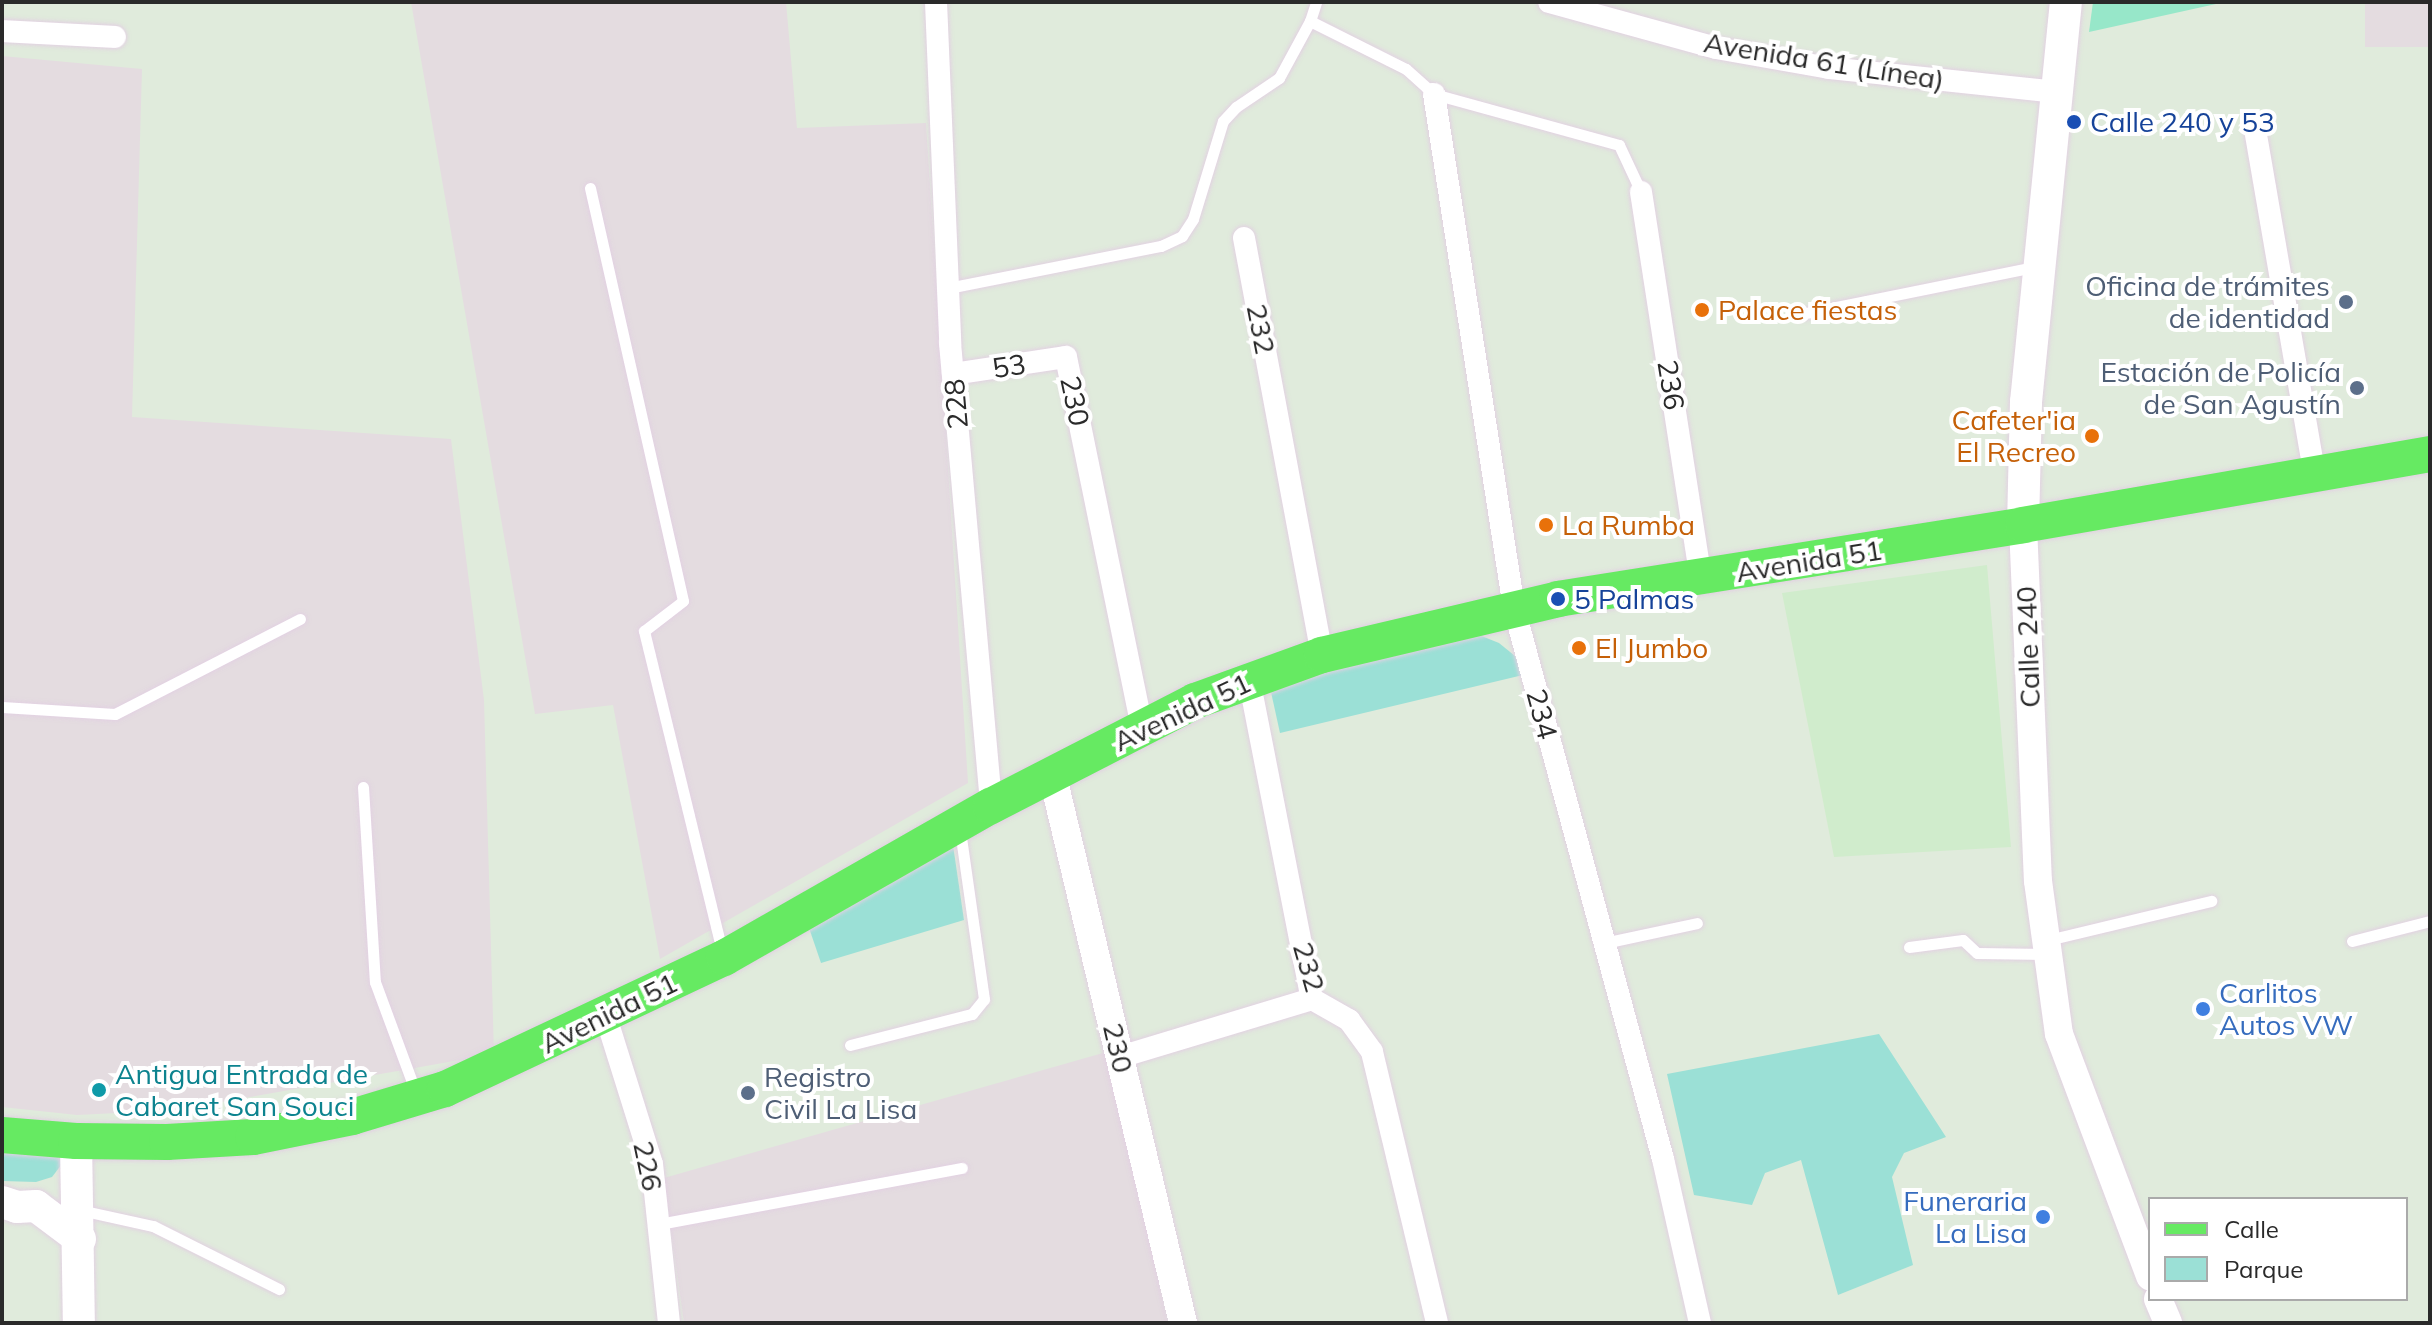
<!DOCTYPE html>
<meta charset="utf-8">
<style>
body{margin:0}
#map{position:relative;width:2432px;height:1325px;overflow:hidden;background:#e0ebdc;font-family:Mulish,sans-serif}
div>[style]{position:absolute}
.industrial>*{inset:0;background:#e4dce0;transform-origin:0 0}
.education>*{inset:0;background:#d0eccc}
.green>*{inset:0;background:#9be0d6}
.pitch>*{inset:0;background:#97e7c9}
.roads{filter:drop-shadow(0 0 2px #e2d1e2) drop-shadow(0 0 2px #e2d1e2)}
.service>*{height:11px;margin:-5.5px;padding:0 5.5px;transform-origin:5.5px;border-radius:5.5px;background:#fff}
.minor>*{height:22px;margin:-11px;padding:0 11px;transform-origin:11px;border-radius:11px;background:#fff}
.tertiary>*{height:28px;margin:-14px;padding:0 14px;transform-origin:14px;border-radius:14px;background:#fff}
.secondary>*{height:32px;margin:-16px;padding:0 16px;transform-origin:16px;border-radius:16px;background:#fff}
.primary>*{height:36px;margin:-18px;padding:0 18px;transform-origin:18px;border-radius:18px;background:#66ea62}
.dots>*{width:22px;height:22px;translate:-50% -50%;box-sizing:border-box;border:4px solid #fff;border-radius:50%}
span{translate:-50% -50%;white-space:nowrap;text-align:center;line-height:1.15;-webkit-text-stroke:8px #fff;paint-order:stroke}
.street-label{font-size:28px;color:#2a2a2a}
.transit-label{font-size:28px;color:#164399}
.left{translate:0 -50%;text-align:left}
.service-label{font-size:28px;color:#4e5e75}
.right{translate:-100% -50%;text-align:right}
.food-label{font-size:28px;color:#c56008}
.shop-label{font-size:28px;color:#366cbe}
.culture-label{font-size:28px;color:#0d838f}
.frame{position:absolute;inset:0;border:4px solid #2a2a2a;pointer-events:none}
.legend{position:absolute;left:2148px;top:1197px;width:260px;height:104px;box-sizing:border-box;background:#fff;border:2px solid #aaa;margin:0;padding:10px 14px;list-style:none;font-size:24px;color:#2a2a2a}
.legend li{display:flex;align-items:center;gap:16px;height:40px}
.legend b{width:40px;border:2px solid #aaa}
</style>
<div id="map">
<div class="industrial">
<i style="clip-path:polygon(411px 2px,786px 2px,797px 128px,926px 123px,968px 783px,660px 959px,613px 705px,535px 714px)"></i>
<i style="left:2365px;top:2px;width:65px;height:45px"></i>
<i style="clip-path:polygon(2px 56px,142px 69px,132px 417px,451px 439px,484px 700px,494px 1054px,176px 1110px,77px 1115px,2px 1107px)"></i>
<i style="clip-path:polygon(1110px 1051px,1167px 1323px,684px 1323px,664px 1178px)"></i>
</div>
<div class="education">
<i style="clip-path:polygon(1987px 565px,2011px 847px,1834px 857px,1782px 593px)"></i>
</div>
<div class="green">
<i style="clip-path:polygon(1474px 633px,1499px 643px,1515px 656px,1523px 675px,1280px 733px,1269px 683px)"></i>
<i style="clip-path:polygon(953px 845px,964px 920px,821px 963px,807px 922px)"></i>
<i style="clip-path:polygon(1879px 1034px,1946px 1137px,1904px 1153px,1892px 1177px,1913px 1265px,1838px 1295px,1801px 1160px,1765px 1173px,1752px 1205px,1694px 1195px,1667px 1074px)"></i>
<i style="clip-path:polygon(2px 1147px,61px 1156px,62px 1164px,52px 1177px,36px 1182px,2px 1181px)"></i>
</div>
<div class="pitch">
<i style="clip-path:polygon(2093px 2px,2225px 2px,2089px 32px)"></i>
</div>
<div class="roads">
<div class="service">
<i style="left:1310px;top:21px;width:107px;rotate:26.6deg"></i>
<i style="left:1406px;top:69px;width:38px;rotate:42deg"></i>
<i style="left:1434px;top:94px;width:192px;rotate:15.4deg"></i>
<i style="left:1619px;top:145px;width:52px;rotate:64.9deg"></i>
<i style="left:590px;top:188px;width:423px;rotate:77.3deg"></i>
<i style="left:683px;top:601px;width:49px;rotate:142.4deg"></i>
<i style="left:644px;top:631px;width:333px;rotate:76.3deg"></i>
<i style="left:948px;top:288px;width:217px;rotate:-11.2deg"></i>
<i style="left:1161px;top:246px;width:23px;rotate:-25deg"></i>
<i style="left:1182px;top:236px;width:20px;rotate:-57deg"></i>
<i style="left:1193px;top:219px;width:102px;rotate:-73deg"></i>
<i style="left:1223px;top:121px;width:19px;rotate:-47deg"></i>
<i style="left:1236px;top:107px;width:52px;rotate:-34deg"></i>
<i style="left:1279px;top:78px;width:65px;rotate:-61.5deg"></i>
<i style="left:1310px;top:21px;width:20px;rotate:-72deg"></i>
<i style="left:1801px;top:314px;width:239px;rotate:-11.4deg"></i>
<i style="left:2px;top:707px;width:113px;rotate:3.5deg"></i>
<i style="left:115px;top:714px;width:208px;rotate:-27.2deg"></i>
<i style="left:363px;top:787px;width:195px;rotate:86.5deg"></i>
<i style="left:375px;top:982px;width:118px;rotate:69.7deg"></i>
<i style="left:2048px;top:940px;width:168px;rotate:-13.5deg"></i>
<i style="left:2352px;top:941px;width:81px;rotate:-14.4deg"></i>
<i style="left:1604px;top:943px;width:95px;rotate:-12.1deg"></i>
<i style="left:1909px;top:947px;width:54px;rotate:-7.4deg"></i>
<i style="left:1963px;top:940px;width:19px;rotate:43deg"></i>
<i style="left:1977px;top:953px;width:70px;rotate:0.8deg"></i>
<i style="left:850px;top:1045px;width:126px;rotate:-14.3deg"></i>
<i style="left:972px;top:1014px;width:19px;rotate:-51deg"></i>
<i style="left:984px;top:999px;width:170px;rotate:-98.1deg"></i>
<i style="left:80px;top:1210px;width:75px;rotate:12.4deg"></i>
<i style="left:153px;top:1226px;width:141px;rotate:26.6deg"></i>
<i style="left:659px;top:1224px;width:308px;rotate:-10.5deg"></i>
</div>
<div class="minor">
<i style="left:936px;top:2px;width:341px;rotate:87.6deg"></i>
<i style="left:950px;top:343px;width:465px;rotate:84.9deg"></i>
<i style="left:1549px;top:2px;width:173px;rotate:15.4deg"></i>
<i style="left:1716px;top:48px;width:115px;rotate:10deg"></i>
<i style="left:1829px;top:68px;width:228px;rotate:6deg"></i>
<i style="left:2px;top:31px;width:113px;rotate:3deg"></i>
<i style="left:1434px;top:94px;width:520px;rotate:81.15deg"></i>
<i style="left:1514px;top:608px;width:571px;rotate:74.87deg"></i>
<i style="left:1663px;top:1159px;width:168px;rotate:77.3deg"></i>
<i style="left:2256px;top:135px;width:346px;rotate:80.2deg"></i>
<i style="left:1641px;top:192px;width:392px;rotate:81.2deg"></i>
<i style="left:1244px;top:238px;width:424px;rotate:79.4deg"></i>
<i style="left:953px;top:374px;width:114px;rotate:-8.6deg"></i>
<i style="left:1066px;top:357px;width:379px;rotate:78.4deg"></i>
<i style="left:1249px;top:679px;width:326px;rotate:78.9deg"></i>
<i style="left:1312px;top:999px;width:43px;rotate:29.6deg"></i>
<i style="left:1349px;top:1020px;width:39px;rotate:54deg"></i>
<i style="left:1372px;top:1052px;width:279px;rotate:76.5deg"></i>
<i style="left:605px;top:1014px;width:157px;rotate:72.6deg"></i>
<i style="left:652px;top:1164px;width:160px;rotate:83.9deg"></i>
<i style="left:1120px;top:1057px;width:201px;rotate:-16.8deg"></i>
</div>
<div class="tertiary">
<i style="left:2023px;top:525px;width:356px;rotate:87.6deg"></i>
<i style="left:2038px;top:881px;width:154px;rotate:82.2deg"></i>
<i style="left:2059px;top:1034px;width:259px;rotate:69.4deg"></i>
<i style="left:1052px;top:773px;width:565px;rotate:76.6deg"></i>
<i style="left:2158px;top:1299px;width:26px;rotate:67deg"></i>
</div>
<div class="secondary">
<i style="left:2023px;top:525px;width:123px;rotate:-88.6deg"></i>
<i style="left:2026px;top:402px;width:402px;rotate:-84.3deg"></i>
<i style="left:76px;top:1141px;width:182px;rotate:89.1deg"></i>
<i style="left:2px;top:1202px;width:16px;rotate:18deg"></i>
<i style="left:17px;top:1207px;width:19px;rotate:-3deg"></i>
<i style="left:36px;top:1206px;width:55px;rotate:36.9deg"></i>
</div>
<div class="primary">
<i style="left:2px;top:1135px;width:74px;rotate:4.6deg"></i>
<i style="left:76px;top:1141px;width:91px;rotate:0.6deg"></i>
<i style="left:167px;top:1142px;width:86px;rotate:-3.3deg"></i>
<i style="left:253px;top:1137px;width:101px;rotate:-11.4deg"></i>
<i style="left:352px;top:1117px;width:97px;rotate:-16.8deg"></i>
<i style="left:445px;top:1089px;width:308px;rotate:-25.2deg"></i>
<i style="left:724px;top:958px;width:307px;rotate:-29.7deg"></i>
<i style="left:991px;top:806px;width:229px;rotate:-27.2deg"></i>
<i style="left:1195px;top:701px;width:135px;rotate:-19.9deg"></i>
<i style="left:1322px;top:655px;width:243px;rotate:-13.3deg"></i>
<i style="left:1558px;top:599px;width:471px;rotate:-9deg"></i>
<i style="left:2023px;top:525px;width:413px;rotate:-9.9deg"></i>
</div>
</div>
<div class="dots">
<i style="left:2074px;top:122px;background:#1a4fb4"></i>
<i style="left:2346px;top:302px;background:#5c6f8a"></i>
<i style="left:1702px;top:310px;background:#e8710a"></i>
<i style="left:2357px;top:388px;background:#5c6f8a"></i>
<i style="left:2092px;top:436px;background:#e8710a"></i>
<i style="left:1546px;top:525px;background:#e8710a"></i>
<i style="left:1558px;top:599px;background:#1a4fb4"></i>
<i style="left:1579px;top:648px;background:#e8710a"></i>
<i style="left:2203px;top:1009px;background:#3f7fe0"></i>
<i style="left:99px;top:1090px;background:#0f9aa8"></i>
<i style="left:748px;top:1093px;background:#5c6f8a"></i>
<i style="left:2043px;top:1217px;background:#3f7fe0"></i>
</div>
<div class="street-label">
<span style="left:1824px;top:61px;rotate:9deg">Avenida 61 (Línea)</span>
<span style="left:1261px;top:329px;rotate:79deg">232</span>
<span style="left:1009px;top:366px;rotate:-8deg">53</span>
<span style="left:1671px;top:385px;rotate:81deg">236</span>
<span style="left:1075px;top:401px;rotate:78deg">230</span>
<span style="left:956px;top:404px;rotate:-95deg">228</span>
<span style="left:1809px;top:561px;rotate:-9deg">Avenida 51</span>
<span style="left:2028px;top:647px;rotate:-92deg">Calle 240</span>
<span style="left:1182px;top:712px;rotate:-25deg">Avenida 51</span>
<span style="left:1542px;top:714px;rotate:75deg">234</span>
<span style="left:1309px;top:967px;rotate:74deg">232</span>
<span style="left:609px;top:1013px;rotate:-26deg">Avenida 51</span>
<span style="left:1118px;top:1048px;rotate:77deg">230</span>
<span style="left:648px;top:1166px;rotate:78deg">226</span>
</div>
<div class="transit-label">
<span class="left" style="left:2090px;top:122px">Calle 240 y 53</span>
<span class="left" style="left:1574px;top:599px">5 Palmas</span>
</div>
<div class="service-label">
<span class="right" style="left:2330px;top:302px">Oficina de trámites<br>de identidad</span>
<span class="right" style="left:2341px;top:388px">Estación de Policía<br>de San Agustín</span>
<span class="left" style="left:764px;top:1093px">Registro<br>Civil La Lisa</span>
</div>
<div class="food-label">
<span class="left" style="left:1718px;top:310px">Palace fiestas</span>
<span class="right" style="left:2076px;top:436px">Cafeter'ia<br>El Recreo</span>
<span class="left" style="left:1562px;top:525px">La Rumba</span>
<span class="left" style="left:1595px;top:648px">El Jumbo</span>
</div>
<div class="shop-label">
<span class="left" style="left:2219px;top:1009px">Carlitos<br>Autos VW</span>
<span class="right" style="left:2027px;top:1217px">Funeraria<br>La Lisa</span>
</div>
<div class="culture-label">
<span class="left" style="left:115px;top:1090px">Antigua Entrada de<br>Cabaret San Souci</span>
</div>
<div class="frame"></div>
<ul class="legend">
<li><b style="height:10px;background:#66ea62"></b>Calle</li>
<li><b style="height:22px;background:#9be0d6"></b>Parque</li>
</ul>
</div>
